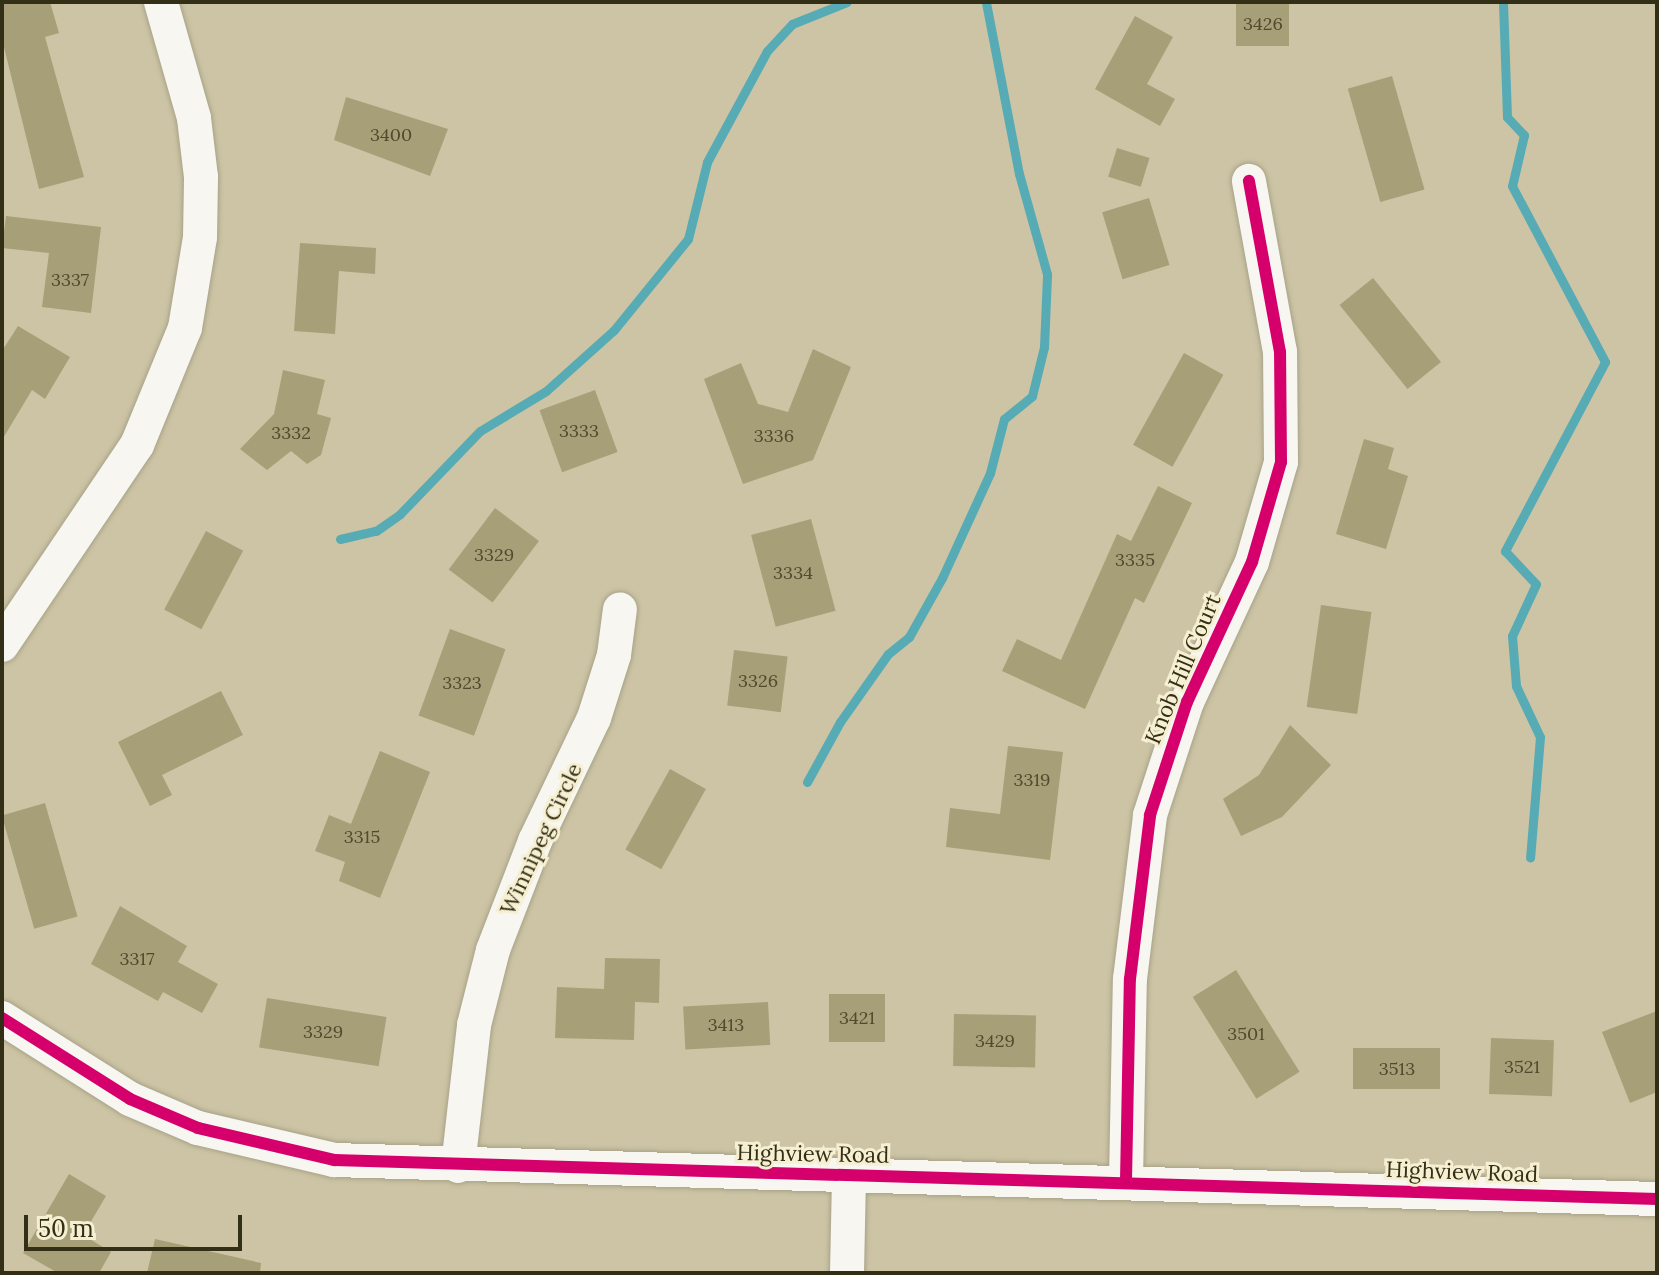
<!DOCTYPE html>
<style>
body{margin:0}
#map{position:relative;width:1659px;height:1275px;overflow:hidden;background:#ccc4a4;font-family:Lora,serif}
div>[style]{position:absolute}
.stream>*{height:9px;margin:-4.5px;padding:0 4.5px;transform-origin:4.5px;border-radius:4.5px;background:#56abb4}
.building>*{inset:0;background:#a79f78;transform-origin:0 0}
.roads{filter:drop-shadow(0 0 2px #a8a289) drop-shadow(0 0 2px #a8a289)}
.street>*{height:34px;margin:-17px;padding:0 17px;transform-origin:17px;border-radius:17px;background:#f7f6f1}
.cycleway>*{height:12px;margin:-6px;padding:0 6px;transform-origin:6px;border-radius:6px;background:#d6006c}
span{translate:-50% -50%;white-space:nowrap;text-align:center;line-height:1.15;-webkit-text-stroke:6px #f6efd2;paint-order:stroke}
.number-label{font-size:18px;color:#504a2e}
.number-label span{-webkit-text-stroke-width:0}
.street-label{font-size:22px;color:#332e16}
.frame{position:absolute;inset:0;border:4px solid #332e16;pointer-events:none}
.scale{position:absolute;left:24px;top:1215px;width:218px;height:36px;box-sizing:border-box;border:4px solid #332e16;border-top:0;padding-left:10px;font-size:24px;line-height:28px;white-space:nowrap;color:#332e16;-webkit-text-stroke:6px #f6efd2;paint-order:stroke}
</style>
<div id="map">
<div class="stream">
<i style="left:1503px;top:2px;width:115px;rotate:88deg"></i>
<i style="left:1507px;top:117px;width:25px;rotate:47deg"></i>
<i style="left:1524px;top:135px;width:52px;rotate:103.2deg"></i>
<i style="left:1512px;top:186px;width:199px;rotate:62.1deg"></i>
<i style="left:1605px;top:362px;width:214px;rotate:117.9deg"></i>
<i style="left:1505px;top:551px;width:45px;rotate:46.8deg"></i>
<i style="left:1536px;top:584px;width:57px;rotate:114.8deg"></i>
<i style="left:1512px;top:636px;width:50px;rotate:85.4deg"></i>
<i style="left:1516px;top:686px;width:56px;rotate:64.8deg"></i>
<i style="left:1540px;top:737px;width:121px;rotate:94.7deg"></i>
<i style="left:340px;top:539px;width:37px;rotate:-13deg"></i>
<i style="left:376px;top:531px;width:29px;rotate:-35deg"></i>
<i style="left:400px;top:514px;width:115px;rotate:-46.1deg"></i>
<i style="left:480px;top:431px;width:77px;rotate:-31.2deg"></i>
<i style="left:546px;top:391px;width:91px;rotate:-41.9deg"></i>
<i style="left:614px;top:330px;width:117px;rotate:-50.9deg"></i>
<i style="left:688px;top:239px;width:79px;rotate:-76.1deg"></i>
<i style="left:707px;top:162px;width:126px;rotate:-61.6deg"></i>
<i style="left:767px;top:51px;width:37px;rotate:-47deg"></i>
<i style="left:792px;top:24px;width:59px;rotate:-21.8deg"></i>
<i style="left:807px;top:782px;width:68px;rotate:-61.2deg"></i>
<i style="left:840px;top:722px;width:83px;rotate:-54.8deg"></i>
<i style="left:888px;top:654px;width:27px;rotate:-39deg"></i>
<i style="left:909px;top:637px;width:68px;rotate:-60.8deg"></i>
<i style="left:942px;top:578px;width:115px;rotate:-65.4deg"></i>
<i style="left:990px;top:473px;width:56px;rotate:-75.5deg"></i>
<i style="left:1004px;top:419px;width:36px;rotate:-39deg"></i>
<i style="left:1032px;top:396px;width:50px;rotate:-76.2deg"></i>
<i style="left:1044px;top:347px;width:73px;rotate:-87.6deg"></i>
<i style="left:1047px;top:274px;width:104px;rotate:-105.6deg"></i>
<i style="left:1019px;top:174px;width:175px;rotate:-100.9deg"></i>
</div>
<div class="building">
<i style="clip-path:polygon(2px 2px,50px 2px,59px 33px,45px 37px,84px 177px,39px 189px,2px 39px)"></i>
<i style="left:1236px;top:2px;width:53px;height:44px"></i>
<i style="clip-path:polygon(1135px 16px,1173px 37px,1147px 84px,1175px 99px,1160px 126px,1095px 89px)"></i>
<i style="left:1392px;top:76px;width:118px;height:46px;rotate:74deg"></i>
<i style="clip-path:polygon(346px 97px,448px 129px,430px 176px,334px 140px)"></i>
<i style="left:1117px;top:148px;width:34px;height:30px;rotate:17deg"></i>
<i style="left:1149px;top:198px;width:70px;height:49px;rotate:73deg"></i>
<i style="clip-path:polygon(6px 216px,101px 227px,91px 313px,42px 307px,49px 253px,2px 248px)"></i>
<i style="clip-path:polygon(300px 243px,376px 248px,375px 274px,339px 271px,335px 334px,294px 331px)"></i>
<i style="left:1373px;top:278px;width:108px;height:43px;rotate:51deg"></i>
<i style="clip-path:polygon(18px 326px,70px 357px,45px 399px,32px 390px,2px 440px,2px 351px)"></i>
<i style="clip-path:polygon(813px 349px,851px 367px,813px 460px,743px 484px,704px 379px,741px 363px,758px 404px,788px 412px)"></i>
<i style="left:1184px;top:353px;width:45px;height:105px;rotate:29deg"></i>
<i style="clip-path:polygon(283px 370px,325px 380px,317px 414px,331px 418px,321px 455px,307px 464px,291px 451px,267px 470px,240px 449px,274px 414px)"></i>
<i style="left:595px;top:390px;width:66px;height:59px;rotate:70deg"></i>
<i style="clip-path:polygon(1364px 439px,1394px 448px,1388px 469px,1408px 476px,1386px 549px,1336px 534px)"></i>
<i style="clip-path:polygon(1158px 486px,1192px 503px,1144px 603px,1135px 598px,1085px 709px,1002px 671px,1017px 639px,1061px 660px,1117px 534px,1131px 541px)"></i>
<i style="left:495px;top:508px;width:55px;height:77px;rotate:37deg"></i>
<i style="left:811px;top:519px;width:95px;height:62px;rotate:75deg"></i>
<i style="left:206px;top:531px;width:42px;height:89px;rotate:28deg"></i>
<i style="left:1321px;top:605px;width:51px;height:103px;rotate:8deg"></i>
<i style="left:450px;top:629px;width:59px;height:92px;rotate:20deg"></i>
<i style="left:734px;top:650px;width:54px;height:56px;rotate:7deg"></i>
<i style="clip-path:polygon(221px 691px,243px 735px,162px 775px,172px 795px,150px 806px,118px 742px)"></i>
<i style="clip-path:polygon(1290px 725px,1331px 765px,1282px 817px,1241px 836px,1223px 799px,1259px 775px)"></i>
<i style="clip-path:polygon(1008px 746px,1063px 752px,1050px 860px,946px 847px,950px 808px,1000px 814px)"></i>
<i style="clip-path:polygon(380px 751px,430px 772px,380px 898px,339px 881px,345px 862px,315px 851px,329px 815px,351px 824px)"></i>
<i style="left:670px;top:769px;width:41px;height:92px;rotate:29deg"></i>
<i style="left:45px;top:803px;width:118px;height:45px;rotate:74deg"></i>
<i style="clip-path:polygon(120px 906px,187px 946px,178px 962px,218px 984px,202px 1013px,163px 992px,158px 1001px,91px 964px)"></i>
<i style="clip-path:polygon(605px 958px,660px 959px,659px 1003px,635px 1002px,634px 1040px,555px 1038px,557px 987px,604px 989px)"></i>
<i style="left:1236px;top:970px;width:120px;height:51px;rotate:58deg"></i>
<i style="left:829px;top:994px;width:56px;height:48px"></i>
<i style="left:267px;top:998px;width:121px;height:50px;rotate:9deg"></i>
<i style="left:768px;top:1002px;width:43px;height:85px;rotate:87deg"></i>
<i style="clip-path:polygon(1657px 1011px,1657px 1092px,1630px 1103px,1602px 1032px)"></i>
<i style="left:954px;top:1014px;width:82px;height:52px;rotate:1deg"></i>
<i style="left:1491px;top:1038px;width:63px;height:56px;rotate:2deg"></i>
<i style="left:1440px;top:1048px;width:41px;height:87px;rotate:90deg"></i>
<i style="clip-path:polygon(69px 1174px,106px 1196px,83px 1235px,111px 1252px,99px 1273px,58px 1273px,23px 1253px)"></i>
<i style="clip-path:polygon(155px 1239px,261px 1263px,260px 1273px,147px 1273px)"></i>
</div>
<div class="roads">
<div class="street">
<i style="left:2px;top:645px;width:241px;rotate:-56deg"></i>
<i style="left:137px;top:445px;width:126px;rotate:-67.7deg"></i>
<i style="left:185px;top:328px;width:92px;rotate:-80.6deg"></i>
<i style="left:200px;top:237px;width:60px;rotate:-89deg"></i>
<i style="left:201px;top:177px;width:59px;rotate:-96.8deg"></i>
<i style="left:194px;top:118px;width:121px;rotate:-105.9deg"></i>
<i style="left:2px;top:1018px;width:151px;rotate:32.3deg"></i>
<i style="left:130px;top:1099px;width:74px;rotate:23.1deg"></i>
<i style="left:198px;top:1128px;width:140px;rotate:13.2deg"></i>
<i style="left:334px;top:1160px;width:1324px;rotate:1.69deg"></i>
<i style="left:458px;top:1166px;width:142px;rotate:-83.5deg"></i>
<i style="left:474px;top:1025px;width:77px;rotate:-75.8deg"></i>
<i style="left:493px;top:950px;width:117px;rotate:-68.9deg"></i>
<i style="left:535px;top:841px;width:136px;rotate:-64.4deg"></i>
<i style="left:594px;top:718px;width:66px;rotate:-72.4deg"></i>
<i style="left:614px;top:655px;width:46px;rotate:-82.6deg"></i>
<i style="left:1126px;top:1181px;width:202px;rotate:-88.9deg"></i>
<i style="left:1130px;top:979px;width:165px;rotate:-83deg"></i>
<i style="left:1150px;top:815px;width:119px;rotate:-71.9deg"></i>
<i style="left:1187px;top:702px;width:154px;rotate:-65.1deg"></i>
<i style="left:1252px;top:562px;width:104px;rotate:-73.8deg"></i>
<i style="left:1281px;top:462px;width:110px;rotate:-90.5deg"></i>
<i style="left:1280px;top:352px;width:174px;rotate:-100.3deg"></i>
<i style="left:847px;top:1273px;width:99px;rotate:-88.8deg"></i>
</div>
</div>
<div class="cycleway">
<i style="left:2px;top:1018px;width:151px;rotate:32.3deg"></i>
<i style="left:130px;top:1099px;width:74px;rotate:23.1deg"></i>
<i style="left:198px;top:1128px;width:140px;rotate:13.2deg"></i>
<i style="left:334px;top:1160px;width:1324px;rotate:1.69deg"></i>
<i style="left:1126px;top:1181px;width:202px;rotate:-88.9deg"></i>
<i style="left:1130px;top:979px;width:165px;rotate:-83deg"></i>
<i style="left:1150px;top:815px;width:119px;rotate:-71.9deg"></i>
<i style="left:1187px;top:702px;width:154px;rotate:-65.1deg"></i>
<i style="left:1252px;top:562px;width:104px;rotate:-73.8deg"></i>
<i style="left:1281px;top:462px;width:110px;rotate:-90.5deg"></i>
<i style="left:1280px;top:352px;width:174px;rotate:-100.3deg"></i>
</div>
<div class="number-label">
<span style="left:1263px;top:24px">3426</span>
<span style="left:391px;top:135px">3400</span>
<span style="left:70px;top:280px">3337</span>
<span style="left:579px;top:431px">3333</span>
<span style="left:291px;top:433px">3332</span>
<span style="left:774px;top:436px">3336</span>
<span style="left:494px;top:555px">3329</span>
<span style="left:1135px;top:560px">3335</span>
<span style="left:793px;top:573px">3334</span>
<span style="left:758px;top:681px">3326</span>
<span style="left:462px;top:683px">3323</span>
<span style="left:1032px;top:780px">3319</span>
<span style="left:362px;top:837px">3315</span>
<span style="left:137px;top:959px">3317</span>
<span style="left:857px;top:1018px">3421</span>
<span style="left:726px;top:1025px">3413</span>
<span style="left:323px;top:1032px">3329</span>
<span style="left:1246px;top:1034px">3501</span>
<span style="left:995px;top:1041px">3429</span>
<span style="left:1522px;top:1067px">3521</span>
<span style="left:1397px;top:1069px">3513</span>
</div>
<div class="street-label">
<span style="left:1183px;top:669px;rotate:-67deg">Knob Hill Court</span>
<span style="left:541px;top:839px;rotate:-65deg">Winnipeg Circle</span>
<span style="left:813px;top:1154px;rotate:1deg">Highview Road</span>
<span style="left:1462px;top:1172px;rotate:2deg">Highview Road</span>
</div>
<div class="frame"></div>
<div class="scale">50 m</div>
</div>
